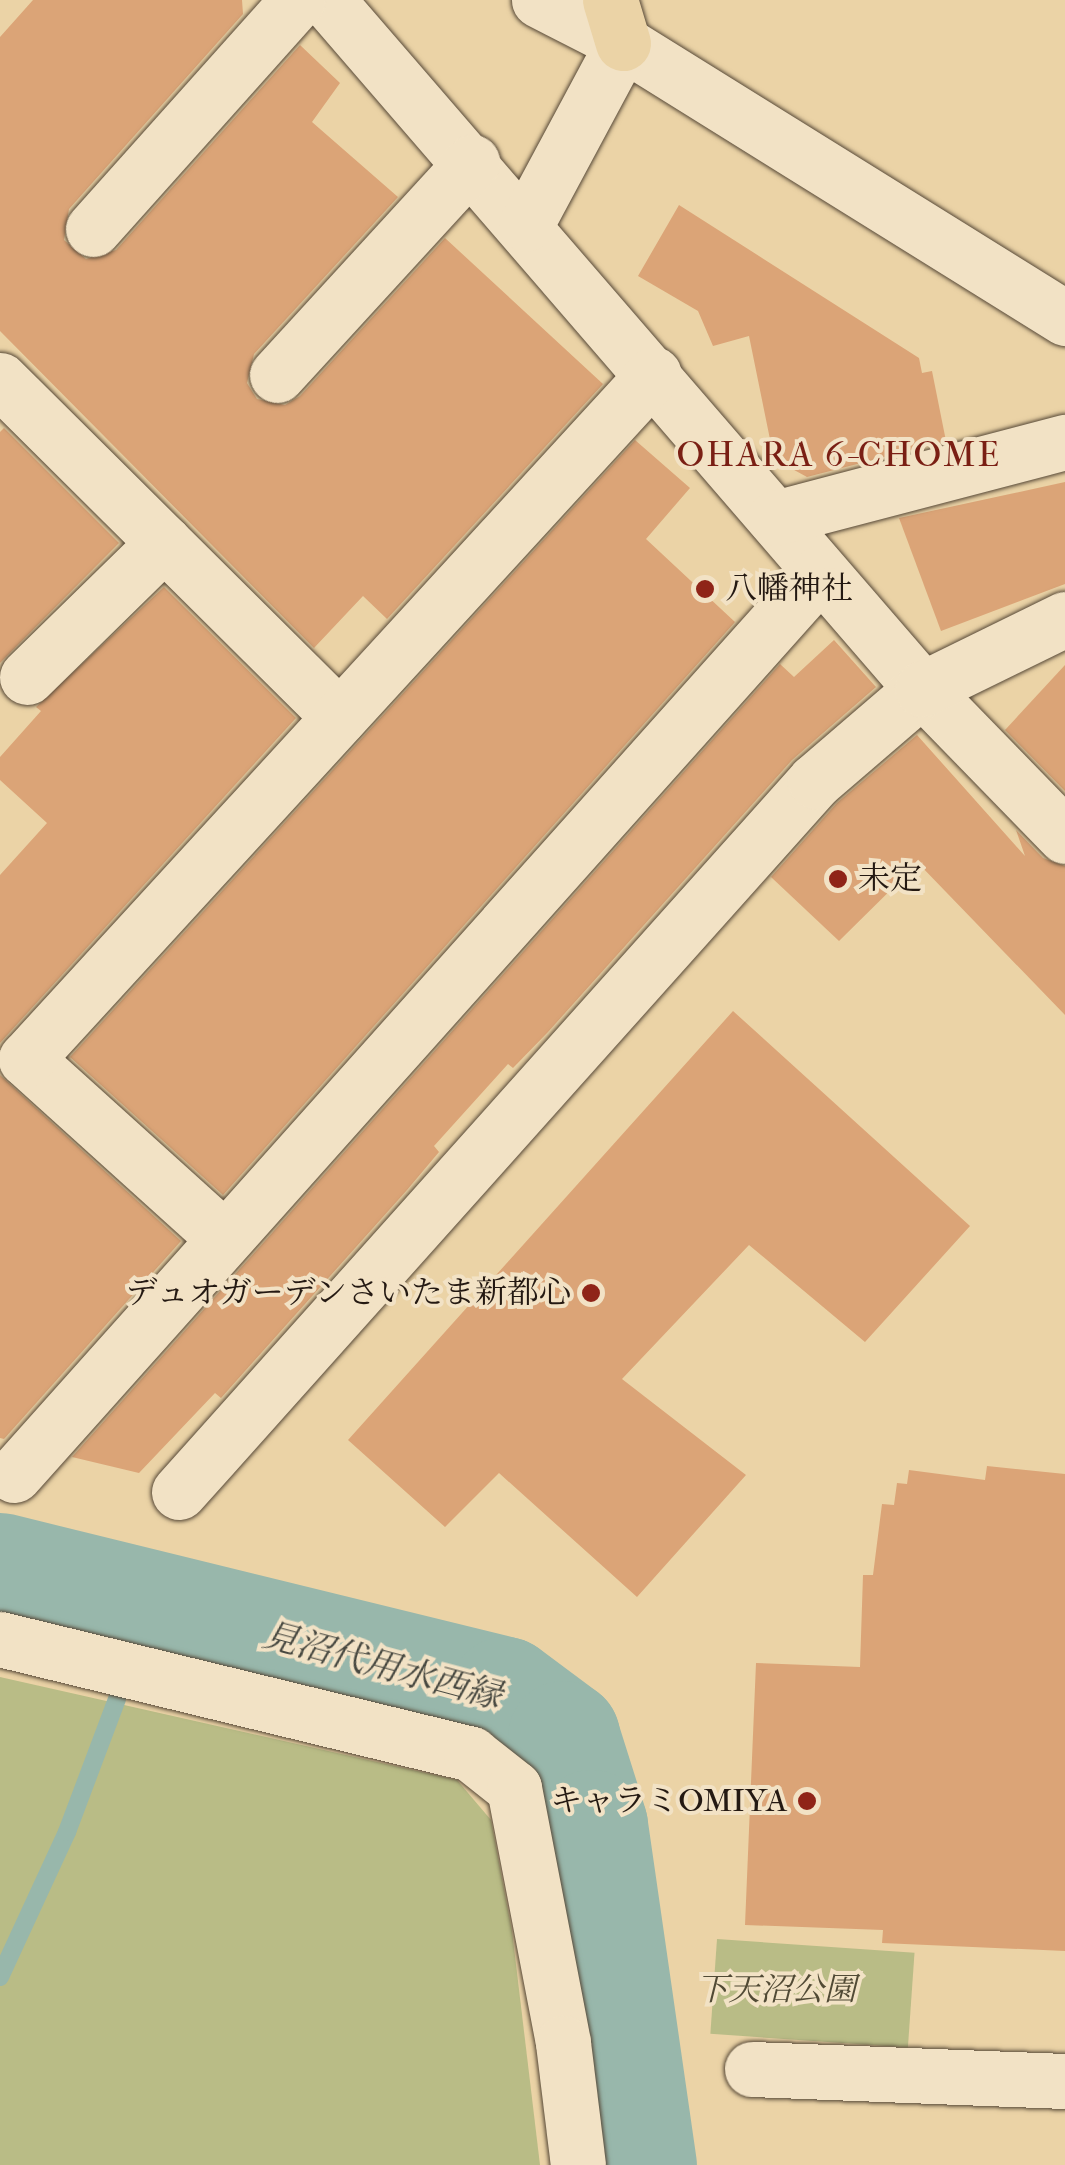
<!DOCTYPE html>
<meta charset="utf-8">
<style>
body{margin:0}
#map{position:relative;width:1065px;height:2165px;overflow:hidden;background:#ebd3a6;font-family:"IM FELL French Canon","Noto Serif JP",serif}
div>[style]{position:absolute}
.green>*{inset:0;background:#b9bc86;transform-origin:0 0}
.stream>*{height:18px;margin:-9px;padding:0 9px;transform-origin:9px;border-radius:9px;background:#98b7ab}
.river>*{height:112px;margin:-56px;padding:0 56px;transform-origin:56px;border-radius:56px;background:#98b7ab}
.building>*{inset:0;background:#dba477}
.roads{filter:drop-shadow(0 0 2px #564837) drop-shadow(0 0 2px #564837)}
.minor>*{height:55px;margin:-27.5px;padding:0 27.5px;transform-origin:27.5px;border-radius:27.5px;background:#f2e2c5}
.major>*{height:55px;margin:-27.5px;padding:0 27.5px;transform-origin:27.5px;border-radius:27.5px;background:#ebd3a6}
.dots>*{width:28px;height:28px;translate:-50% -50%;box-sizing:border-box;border:5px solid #f2e2c5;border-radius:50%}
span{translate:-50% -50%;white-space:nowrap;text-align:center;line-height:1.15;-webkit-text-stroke:8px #f2e2c5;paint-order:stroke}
.poi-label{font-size:32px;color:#241912}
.left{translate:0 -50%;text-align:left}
.right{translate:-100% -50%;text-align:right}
.park-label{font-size:32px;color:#514a35;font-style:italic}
.neighbourhood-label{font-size:35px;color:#7a1f14;letter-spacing:2.5px}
.water-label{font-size:35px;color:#474840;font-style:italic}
</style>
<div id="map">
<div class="green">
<i style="clip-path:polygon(0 1677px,457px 1780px,491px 1820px,512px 1931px,540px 2165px,0 2165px)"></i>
<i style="left:717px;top:1939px;width:198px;height:95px;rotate:4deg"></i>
</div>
<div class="stream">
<i style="left:0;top:1977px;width:160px;rotate:-65.2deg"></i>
<i style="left:67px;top:1832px;width:142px;rotate:-69.4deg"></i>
</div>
<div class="river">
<i style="left:0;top:1569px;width:520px;rotate:13.8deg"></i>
<i style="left:505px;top:1693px;width:74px;rotate:36.7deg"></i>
<i style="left:564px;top:1737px;width:93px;rotate:72.5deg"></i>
<i style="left:592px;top:1826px;width:343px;rotate:81.8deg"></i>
</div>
<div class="building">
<i style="clip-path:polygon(33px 0,242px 0,243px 14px,69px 209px,64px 240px,86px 259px,116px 250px,300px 45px,340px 83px,312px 122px,398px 197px,254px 354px,247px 383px,257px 399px,285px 405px,300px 396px,445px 238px,603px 384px,387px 619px,363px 596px,314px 648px,0 331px,0 37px)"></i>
<i style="clip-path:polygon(679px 205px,919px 358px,922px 373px,932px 371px,946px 441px,807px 477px,774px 459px,749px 336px,713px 346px,698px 311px,638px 276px)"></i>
<i style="clip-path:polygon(4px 428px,119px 543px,0 663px,0 432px)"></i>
<i style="clip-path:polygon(635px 440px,690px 488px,646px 539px,735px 622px,223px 1195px,70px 1057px)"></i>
<i style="clip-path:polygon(1065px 482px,1065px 584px,941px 631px,899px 518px)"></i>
<i style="clip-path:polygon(164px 587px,296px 718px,0 1043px,0 875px,47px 823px,0 780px,0 757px,41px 711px,36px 707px)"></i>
<i style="clip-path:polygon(834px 640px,876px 687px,792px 760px,548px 1032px,513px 1068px,508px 1064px,434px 1146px,439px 1152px,407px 1190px,221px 1398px,215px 1393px,139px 1473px,72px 1457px,780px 664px,794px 677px)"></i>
<i style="clip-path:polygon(1065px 665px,1065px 791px,1005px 730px)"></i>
<i style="clip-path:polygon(917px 735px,1025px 856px,1016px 830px,1043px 858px,1065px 866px,1065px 1015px,918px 863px,839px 941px,771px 877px,837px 803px)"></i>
<i style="clip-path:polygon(733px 1011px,970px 1226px,865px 1342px,749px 1245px,622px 1379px,746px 1475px,637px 1597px,499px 1473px,445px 1527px,348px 1440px)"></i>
<i style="clip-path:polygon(0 1075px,181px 1241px,4px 1439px,0 1438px)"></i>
<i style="clip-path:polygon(987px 1466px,1065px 1474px,1065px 1951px,882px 1943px,883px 1930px,745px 1925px,756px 1663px,860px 1667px,863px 1575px,873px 1575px,882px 1504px,894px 1505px,897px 1483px,907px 1484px,909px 1470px,985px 1480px)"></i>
</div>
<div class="roads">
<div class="minor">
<i style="left:327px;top:0;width:910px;rotate:49.19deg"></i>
<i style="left:922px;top:689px;width:205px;rotate:45.8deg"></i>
<i style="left:539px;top:0;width:94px;rotate:27.1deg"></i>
<i style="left:623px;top:43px;width:521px;rotate:31.89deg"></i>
<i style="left:526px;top:224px;width:205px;rotate:-61.8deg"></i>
<i style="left:93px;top:229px;width:307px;rotate:-48.2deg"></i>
<i style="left:277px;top:375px;width:289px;rotate:-47.5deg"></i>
<i style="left:0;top:380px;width:478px;rotate:44.8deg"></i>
<i style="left:775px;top:518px;width:300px;rotate:-14.7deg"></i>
<i style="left:27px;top:677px;width:192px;rotate:-44.4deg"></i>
<i style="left:224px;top:1238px;width:267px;rotate:-137.9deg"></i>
<i style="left:26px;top:1059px;width:929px;rotate:-47.49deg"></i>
<i style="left:14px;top:1475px;width:1210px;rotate:-48.22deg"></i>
<i style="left:179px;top:1492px;width:954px;rotate:-48.19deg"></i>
<i style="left:815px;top:781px;width:141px;rotate:-40.7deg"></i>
<i style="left:922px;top:689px;width:159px;rotate:-26.1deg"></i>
<i style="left:0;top:1639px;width:485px;rotate:13.7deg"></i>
<i style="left:471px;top:1754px;width:55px;rotate:38.3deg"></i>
<i style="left:514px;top:1788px;width:260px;rotate:79.1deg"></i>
<i style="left:563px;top:2043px;width:123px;rotate:83deg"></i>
<i style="left:752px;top:2069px;width:313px;rotate:2.2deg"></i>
</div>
<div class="major">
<i style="left:610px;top:0;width:45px;rotate:73.2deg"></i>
</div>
</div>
<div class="dots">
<i style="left:705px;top:589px;background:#8f2418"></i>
<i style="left:838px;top:879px;background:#8f2418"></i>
<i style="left:591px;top:1293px;background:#8f2418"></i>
<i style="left:807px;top:1801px;background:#8f2418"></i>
</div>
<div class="poi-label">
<span class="left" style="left:725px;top:589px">八幡神社</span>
<span class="left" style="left:858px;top:879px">未定</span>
<span class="right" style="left:571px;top:1293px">デュオガーデンさいたま新都心</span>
<span class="right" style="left:787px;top:1801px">キャラミOMIYA</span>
</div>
<div class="park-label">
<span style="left:776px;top:1990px">下天沼公園</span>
</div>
<div class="neighbourhood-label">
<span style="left:839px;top:455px">OHARA 6-CHOME</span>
</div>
<div class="water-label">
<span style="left:382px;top:1666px;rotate:15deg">見沼代用水西縁</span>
</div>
</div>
